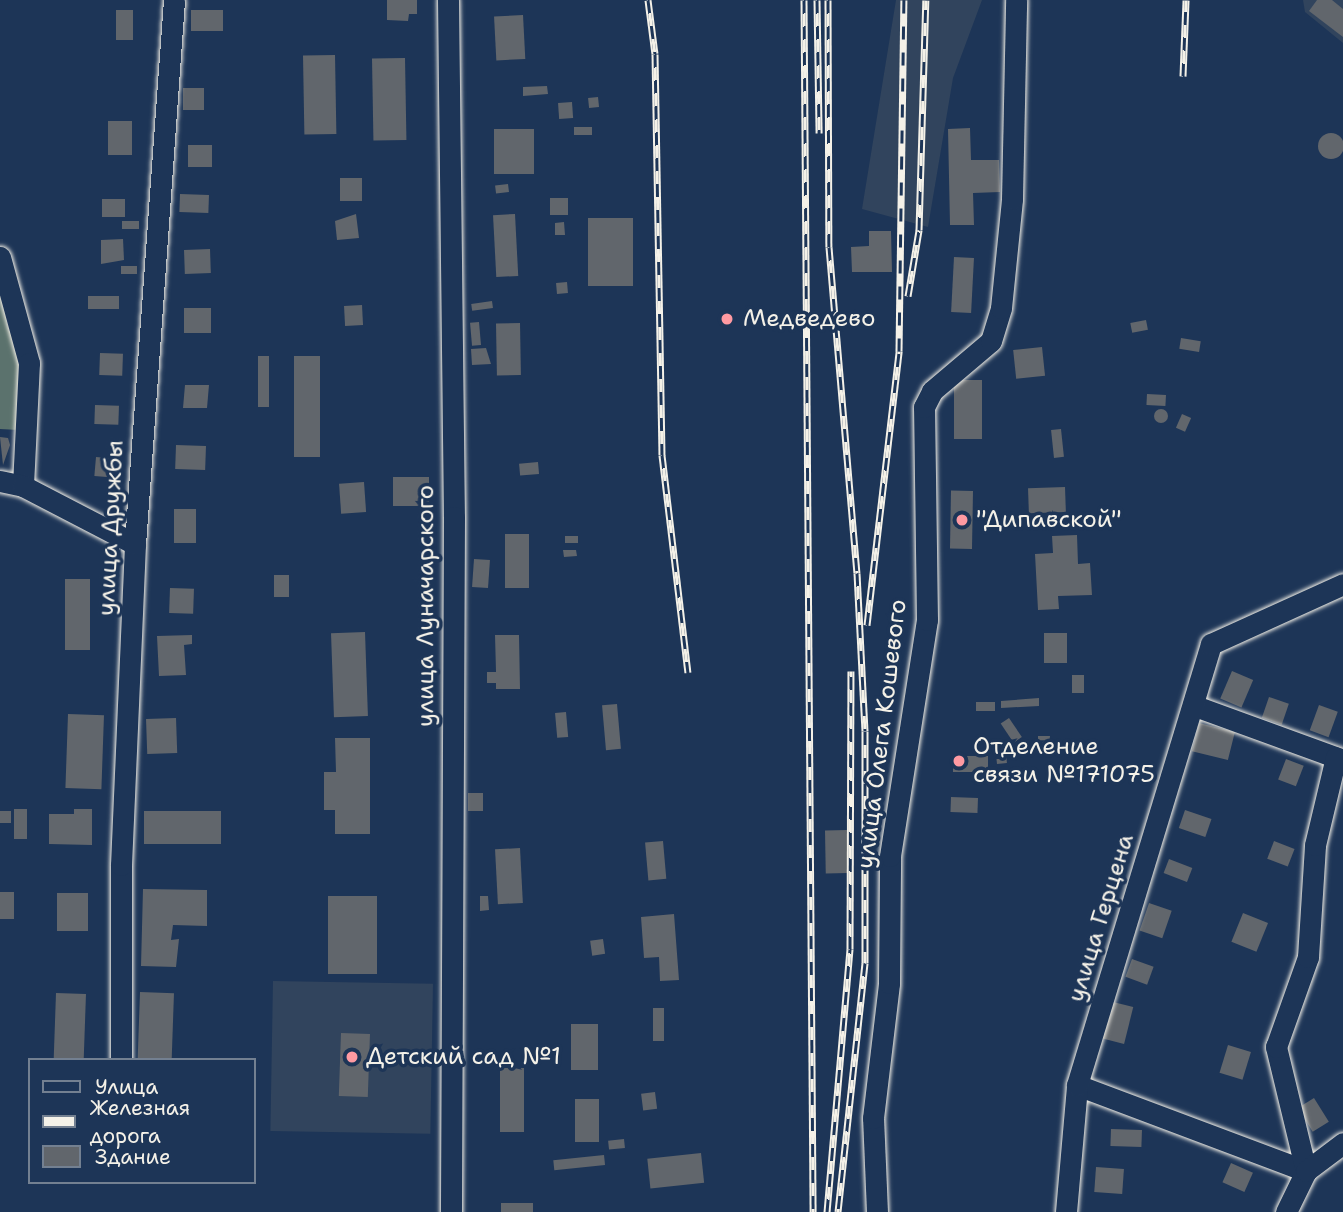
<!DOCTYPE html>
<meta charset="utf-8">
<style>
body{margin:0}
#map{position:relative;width:1343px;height:1212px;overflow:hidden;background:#1d3557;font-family:"Shantell Sans",sans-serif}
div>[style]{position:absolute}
.built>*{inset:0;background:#31445d;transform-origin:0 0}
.green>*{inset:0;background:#5b726d}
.building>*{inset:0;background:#61666c;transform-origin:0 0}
.round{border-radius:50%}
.roads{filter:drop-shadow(0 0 2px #f4f1e8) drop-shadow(0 0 2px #f4f1e8)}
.minor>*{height:21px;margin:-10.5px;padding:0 10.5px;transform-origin:10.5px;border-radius:10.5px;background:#1d3557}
.rail>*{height:7px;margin-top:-3.5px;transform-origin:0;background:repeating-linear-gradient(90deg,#1d3557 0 13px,#f4f1e8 0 26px);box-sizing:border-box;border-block:2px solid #f4f1e8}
.dots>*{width:19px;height:19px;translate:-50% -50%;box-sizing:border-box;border:4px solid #1d3557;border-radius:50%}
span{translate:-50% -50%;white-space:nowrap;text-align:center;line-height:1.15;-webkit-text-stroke:7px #1d3557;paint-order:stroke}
.poi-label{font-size:24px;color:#f4f1e8}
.left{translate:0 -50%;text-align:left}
.street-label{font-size:24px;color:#f4f1e8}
.legend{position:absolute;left:28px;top:1058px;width:228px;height:126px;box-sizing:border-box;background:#1d3557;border:2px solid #738091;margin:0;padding:9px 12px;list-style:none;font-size:21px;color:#f4f1e8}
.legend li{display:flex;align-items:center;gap:14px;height:35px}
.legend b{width:35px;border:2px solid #738091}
</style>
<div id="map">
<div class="built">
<i style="clip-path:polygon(896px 0,982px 0,953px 78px,928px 227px,862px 209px)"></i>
<i style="clip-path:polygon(1303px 0,1343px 0,1343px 43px,1305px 12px)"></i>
<i style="left:273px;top:981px;width:160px;height:150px;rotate:1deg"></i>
</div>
<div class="green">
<i style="clip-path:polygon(0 278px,7px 324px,23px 365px,19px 430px,0 429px)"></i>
</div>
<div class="building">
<i style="clip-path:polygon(387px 0,417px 0,417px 14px,409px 14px,408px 21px,387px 20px)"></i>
<i style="clip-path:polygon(1317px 0,1332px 0,1343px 9px,1343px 37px,1309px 11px)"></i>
<i style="left:116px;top:10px;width:17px;height:30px"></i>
<i style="left:191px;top:10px;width:32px;height:21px"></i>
<i style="left:523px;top:15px;width:44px;height:29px;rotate:87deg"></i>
<i style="left:335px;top:55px;width:79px;height:32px;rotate:89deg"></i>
<i style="left:405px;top:58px;width:82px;height:33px;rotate:89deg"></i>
<i style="clip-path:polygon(547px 86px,548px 94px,523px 96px,523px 87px)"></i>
<i style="left:183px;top:88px;width:21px;height:22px"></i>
<i style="left:598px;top:97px;width:10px;height:10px;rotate:84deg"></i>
<i style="left:572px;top:102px;width:16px;height:14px;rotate:86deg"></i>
<i style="left:108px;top:121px;width:24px;height:34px"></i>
<i style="left:574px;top:127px;width:18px;height:8px"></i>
<i style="clip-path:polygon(970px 128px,971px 160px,999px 160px,1000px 192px,973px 193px,974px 225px,950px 225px,948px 129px)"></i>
<i style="left:494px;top:129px;width:40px;height:45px"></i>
<i class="round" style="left:1318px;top:133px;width:26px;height:26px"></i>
<i style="left:188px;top:145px;width:24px;height:22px"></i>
<i style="left:340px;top:178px;width:22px;height:23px"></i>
<i style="left:508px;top:184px;width:8px;height:13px;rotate:83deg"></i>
<i style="left:180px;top:194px;width:29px;height:18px;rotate:2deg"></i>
<i style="left:568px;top:198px;width:17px;height:18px;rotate:90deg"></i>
<i style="left:102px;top:199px;width:23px;height:18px"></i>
<i style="clip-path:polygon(356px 214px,359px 238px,337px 240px,335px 221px)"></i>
<i style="left:515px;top:214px;width:62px;height:22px;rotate:87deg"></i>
<i style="left:588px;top:218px;width:45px;height:68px"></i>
<i style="left:139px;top:221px;width:8px;height:17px;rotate:90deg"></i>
<i style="clip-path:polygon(564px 222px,565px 235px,555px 235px,555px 223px)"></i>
<i style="clip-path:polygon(869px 231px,891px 231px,892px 272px,852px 272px,851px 247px,869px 246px)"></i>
<i style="clip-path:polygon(123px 239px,124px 260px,101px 264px,101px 240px)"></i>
<i style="left:210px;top:249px;width:24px;height:26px;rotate:88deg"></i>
<i style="left:954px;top:257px;width:20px;height:55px;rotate:3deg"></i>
<i style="left:137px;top:266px;width:8px;height:16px;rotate:90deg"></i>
<i style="left:567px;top:282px;width:11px;height:11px;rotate:85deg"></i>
<i style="left:88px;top:296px;width:31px;height:13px"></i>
<i style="left:492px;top:301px;width:7px;height:21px;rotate:82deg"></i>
<i style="left:362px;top:305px;width:20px;height:18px;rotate:87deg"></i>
<i style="left:184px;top:308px;width:27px;height:25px"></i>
<i style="left:1146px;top:320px;width:10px;height:16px;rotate:79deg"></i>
<i style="left:479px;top:322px;width:23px;height:9px;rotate:85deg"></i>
<i style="left:520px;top:323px;width:52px;height:24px;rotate:89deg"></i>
<i style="left:1181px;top:338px;width:20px;height:11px;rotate:9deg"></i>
<i style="left:1042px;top:347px;width:29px;height:29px;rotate:84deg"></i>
<i style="clip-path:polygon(486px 348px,491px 364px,472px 365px,471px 349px)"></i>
<i style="left:100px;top:353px;width:23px;height:22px;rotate:2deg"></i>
<i style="left:258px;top:356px;width:11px;height:51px"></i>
<i style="left:294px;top:356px;width:26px;height:101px"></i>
<i style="left:954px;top:380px;width:28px;height:59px"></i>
<i style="clip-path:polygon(185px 385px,209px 385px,207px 408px,183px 408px)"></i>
<i style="left:1147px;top:394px;width:19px;height:11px;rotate:3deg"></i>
<i style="left:95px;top:405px;width:24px;height:19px;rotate:2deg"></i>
<i class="round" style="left:1154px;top:409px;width:14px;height:14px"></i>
<i style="left:1182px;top:414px;width:10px;height:15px;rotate:24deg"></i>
<i style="left:1061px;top:429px;width:28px;height:10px;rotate:84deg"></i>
<i style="clip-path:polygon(0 437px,8px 438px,10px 445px,3px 465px)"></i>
<i style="left:176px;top:445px;width:30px;height:24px;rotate:2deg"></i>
<i style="left:96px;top:457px;width:25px;height:19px;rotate:5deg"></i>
<i style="left:538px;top:462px;width:12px;height:19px;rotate:85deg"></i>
<i style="left:393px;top:477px;width:36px;height:29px"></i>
<i style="left:364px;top:482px;width:30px;height:25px;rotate:86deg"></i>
<i style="left:1065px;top:487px;width:25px;height:37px;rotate:88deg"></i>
<i style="left:973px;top:491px;width:58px;height:22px;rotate:91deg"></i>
<i style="left:174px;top:509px;width:22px;height:34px"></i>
<i style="left:505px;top:534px;width:24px;height:54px"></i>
<i style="clip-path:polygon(1077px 535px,1078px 564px,1090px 563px,1092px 595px,1058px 596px,1059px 609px,1038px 610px,1035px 554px,1053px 553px,1052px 536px)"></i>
<i style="left:578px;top:536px;width:7px;height:13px;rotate:90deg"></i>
<i style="clip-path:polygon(563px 550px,576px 550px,577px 556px,564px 557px)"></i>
<i style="left:474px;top:559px;width:16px;height:28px;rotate:4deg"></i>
<i style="left:274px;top:575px;width:15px;height:22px"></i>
<i style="left:65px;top:579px;width:25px;height:71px"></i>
<i style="left:170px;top:588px;width:24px;height:25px;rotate:2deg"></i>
<i style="left:365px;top:632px;width:84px;height:34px;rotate:88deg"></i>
<i style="left:1044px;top:633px;width:23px;height:30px"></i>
<i style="clip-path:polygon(192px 635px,192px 644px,184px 645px,186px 675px,159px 676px,157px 636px)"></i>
<i style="clip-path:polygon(495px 635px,519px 635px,520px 689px,496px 689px,496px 683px,487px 683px,487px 672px,496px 672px)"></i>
<i style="left:1232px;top:671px;width:23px;height:30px;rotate:23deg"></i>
<i style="left:1072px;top:675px;width:12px;height:18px"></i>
<i style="left:1269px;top:697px;width:21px;height:22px;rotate:19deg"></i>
<i style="clip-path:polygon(1039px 698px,1039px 706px,1001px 708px,1001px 701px)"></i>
<i style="left:976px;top:702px;width:19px;height:9px"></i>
<i style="left:617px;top:704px;width:45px;height:15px;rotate:85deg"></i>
<i style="left:1319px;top:705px;width:20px;height:27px;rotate:20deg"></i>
<i style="left:566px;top:712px;width:25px;height:11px;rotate:85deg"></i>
<i style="left:68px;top:714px;width:36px;height:74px;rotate:2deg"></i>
<i style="left:176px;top:718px;width:35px;height:30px;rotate:88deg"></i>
<i style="left:1009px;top:718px;width:23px;height:10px;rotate:56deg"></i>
<i style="left:1199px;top:723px;width:37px;height:29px;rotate:14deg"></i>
<i style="clip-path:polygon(1038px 736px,1050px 736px,1049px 744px,1038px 743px)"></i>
<i style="clip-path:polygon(335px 738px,370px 738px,370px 834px,335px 834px,335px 810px,324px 810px,324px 772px,336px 772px)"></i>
<i style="left:1006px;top:754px;width:9px;height:10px;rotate:84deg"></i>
<i style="left:988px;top:756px;width:16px;height:35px;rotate:90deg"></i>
<i style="left:1286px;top:759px;width:19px;height:22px;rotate:21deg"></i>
<i style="left:468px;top:793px;width:15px;height:18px"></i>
<i style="left:951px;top:797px;width:27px;height:15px;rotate:2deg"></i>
<i style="left:14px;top:809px;width:13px;height:30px"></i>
<i style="clip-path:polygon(74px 809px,92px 809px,92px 845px,49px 844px,49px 814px,74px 814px)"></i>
<i style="left:1185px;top:810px;width:28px;height:19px;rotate:19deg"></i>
<i style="left:0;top:811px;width:11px;height:12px"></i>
<i style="left:221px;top:811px;width:33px;height:77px;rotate:90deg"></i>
<i style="left:847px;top:830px;width:43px;height:22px;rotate:89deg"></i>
<i style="left:663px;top:841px;width:38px;height:18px;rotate:85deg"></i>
<i style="left:1274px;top:841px;width:22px;height:19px;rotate:21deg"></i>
<i style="left:520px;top:848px;width:55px;height:25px;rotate:87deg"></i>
<i style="left:1169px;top:859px;width:25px;height:15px;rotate:21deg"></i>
<i style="clip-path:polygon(143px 889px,207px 890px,207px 926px,173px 925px,171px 940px,179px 939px,176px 967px,141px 966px)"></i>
<i style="left:0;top:892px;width:14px;height:27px"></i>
<i style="left:57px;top:893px;width:31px;height:38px"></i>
<i style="left:377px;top:896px;width:78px;height:49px;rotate:90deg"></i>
<i style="clip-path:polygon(480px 896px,488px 896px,489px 910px,480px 911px)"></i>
<i style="left:1149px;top:903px;width:24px;height:29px;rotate:19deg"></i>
<i style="left:1243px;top:913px;width:27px;height:31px;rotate:22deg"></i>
<i style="clip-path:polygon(674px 914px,679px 980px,660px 981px,659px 957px,644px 958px,641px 917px)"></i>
<i style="left:603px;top:939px;width:15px;height:13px;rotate:82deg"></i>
<i style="left:1132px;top:959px;width:23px;height:19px;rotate:20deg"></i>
<i style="left:140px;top:992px;width:34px;height:68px;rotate:2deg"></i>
<i style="left:56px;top:993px;width:30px;height:67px;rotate:2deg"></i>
<i style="left:1109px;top:1001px;width:25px;height:38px;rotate:14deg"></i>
<i style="left:653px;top:1008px;width:11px;height:33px"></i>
<i style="left:571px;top:1024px;width:27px;height:46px"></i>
<i style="left:341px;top:1033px;width:29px;height:63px;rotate:2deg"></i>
<i style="left:1228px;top:1045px;width:24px;height:29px;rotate:17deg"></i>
<i style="left:500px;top:1068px;width:24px;height:64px"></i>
<i style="left:655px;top:1092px;width:17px;height:14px;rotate:83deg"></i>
<i style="left:1314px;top:1098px;width:28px;height:19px;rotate:58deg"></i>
<i style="left:575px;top:1099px;width:24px;height:43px"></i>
<i style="left:1111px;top:1129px;width:31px;height:17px;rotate:2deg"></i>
<i style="left:624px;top:1139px;width:9px;height:16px;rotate:84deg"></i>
<i style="left:701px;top:1153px;width:30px;height:54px;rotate:84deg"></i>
<i style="left:604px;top:1155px;width:10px;height:51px;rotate:84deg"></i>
<i style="left:1231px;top:1163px;width:24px;height:21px;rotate:24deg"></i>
<i style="left:1096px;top:1167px;width:28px;height:25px;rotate:4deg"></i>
<i style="left:533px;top:1203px;width:9px;height:32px;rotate:90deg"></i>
</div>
<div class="roads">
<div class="minor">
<i style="left:448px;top:0;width:517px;rotate:89.34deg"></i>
<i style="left:454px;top:517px;width:695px;rotate:90.25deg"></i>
<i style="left:0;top:257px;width:110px;rotate:74.7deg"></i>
<i style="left:29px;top:363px;width:123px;rotate:92.8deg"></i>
<i style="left:0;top:481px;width:24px;rotate:12deg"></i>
<i style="left:23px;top:486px;width:126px;rotate:27.4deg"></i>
<i style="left:1195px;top:706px;width:158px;rotate:20deg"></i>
<i style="left:121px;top:1060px;width:195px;rotate:-90deg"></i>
<i style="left:121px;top:865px;width:321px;rotate:-87.5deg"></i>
<i style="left:135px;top:544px;width:545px;rotate:-85.9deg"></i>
<i style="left:1077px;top:1085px;width:245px;rotate:20.6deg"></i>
<i style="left:1306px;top:1171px;width:128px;rotate:-103.6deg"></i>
<i style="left:1276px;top:1047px;width:96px;rotate:-70.4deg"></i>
<i style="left:1308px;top:957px;width:112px;rotate:-86.4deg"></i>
<i style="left:1315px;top:845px;width:90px;rotate:-76.6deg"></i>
<i style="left:877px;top:1212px;width:94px;rotate:-92.4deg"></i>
<i style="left:873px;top:1118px;width:136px;rotate:-83.2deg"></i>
<i style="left:889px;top:983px;width:127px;rotate:-89.5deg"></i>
<i style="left:890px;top:856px;width:239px;rotate:-81.1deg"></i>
<i style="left:927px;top:620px;width:213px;rotate:-90.8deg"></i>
<i style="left:924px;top:407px;width:18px;rotate:-63deg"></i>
<i style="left:932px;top:391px;width:77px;rotate:-40.3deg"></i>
<i style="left:991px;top:341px;width:34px;rotate:-73deg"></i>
<i style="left:1001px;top:308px;width:110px;rotate:-84.2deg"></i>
<i style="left:1012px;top:199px;width:199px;rotate:-88.8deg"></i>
<i style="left:1066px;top:1212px;width:127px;rotate:-85deg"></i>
<i style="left:1077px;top:1085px;width:461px;rotate:-73.1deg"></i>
<i style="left:1211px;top:644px;width:145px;rotate:-24.4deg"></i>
<i style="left:1286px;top:1212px;width:46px;rotate:-64deg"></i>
<i style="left:1306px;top:1171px;width:46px;rotate:-37.1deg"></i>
</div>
</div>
<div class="rail">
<i style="left:648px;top:0;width:54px;rotate:82.6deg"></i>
<i style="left:655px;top:54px;width:401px;rotate:89deg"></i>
<i style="left:662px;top:455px;width:219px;rotate:83.2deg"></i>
<i style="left:804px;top:0;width:1212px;rotate:89.57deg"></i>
<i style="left:817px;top:0;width:133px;rotate:89.1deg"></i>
<i style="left:828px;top:0;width:247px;rotate:89.8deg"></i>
<i style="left:829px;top:247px;width:327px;rotate:85.1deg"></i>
<i style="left:857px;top:573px;width:158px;rotate:87.1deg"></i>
<i style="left:865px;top:731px;width:232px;rotate:90deg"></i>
<i style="left:865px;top:963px;width:250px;rotate:96.2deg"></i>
<i style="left:1183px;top:76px;width:76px;rotate:-87.7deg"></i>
<i style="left:908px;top:296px;width:67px;rotate:-80.5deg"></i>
<i style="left:919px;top:230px;width:230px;rotate:-88.3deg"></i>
<i style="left:867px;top:625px;width:276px;rotate:-83.3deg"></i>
<i style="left:899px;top:351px;width:351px;rotate:-89.2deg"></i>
<i style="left:827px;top:1212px;width:264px;rotate:-85deg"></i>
<i style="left:850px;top:949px;width:278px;rotate:-89.8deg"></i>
</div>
<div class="dots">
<i style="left:727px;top:319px;background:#ff9aa2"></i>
<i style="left:962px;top:520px;background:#ff9aa2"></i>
<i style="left:959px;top:761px;background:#ff9aa2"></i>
<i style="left:352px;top:1057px;background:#ff9aa2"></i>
</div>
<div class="poi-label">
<span class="left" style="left:743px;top:319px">Медведево</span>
<span class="left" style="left:976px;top:520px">"Дипавской"</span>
<span class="left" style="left:973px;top:761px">Отделение<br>связи №171075</span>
<span class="left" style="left:366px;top:1057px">Детский сад №1</span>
</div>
<div class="street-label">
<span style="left:111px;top:528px;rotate:-87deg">улица Дружбы</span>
<span style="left:426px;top:606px;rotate:-90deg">улица Луначарского</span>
<span style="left:882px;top:734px;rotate:-83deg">улица Олега Кошевого</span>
<span style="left:1101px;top:918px;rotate:-73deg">улица Герцена</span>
</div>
<ul class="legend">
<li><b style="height:9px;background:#1d3557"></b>Улица</li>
<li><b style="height:9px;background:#f4f1e8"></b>Железная дорога</li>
<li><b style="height:19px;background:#61666c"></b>Здание</li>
</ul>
</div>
